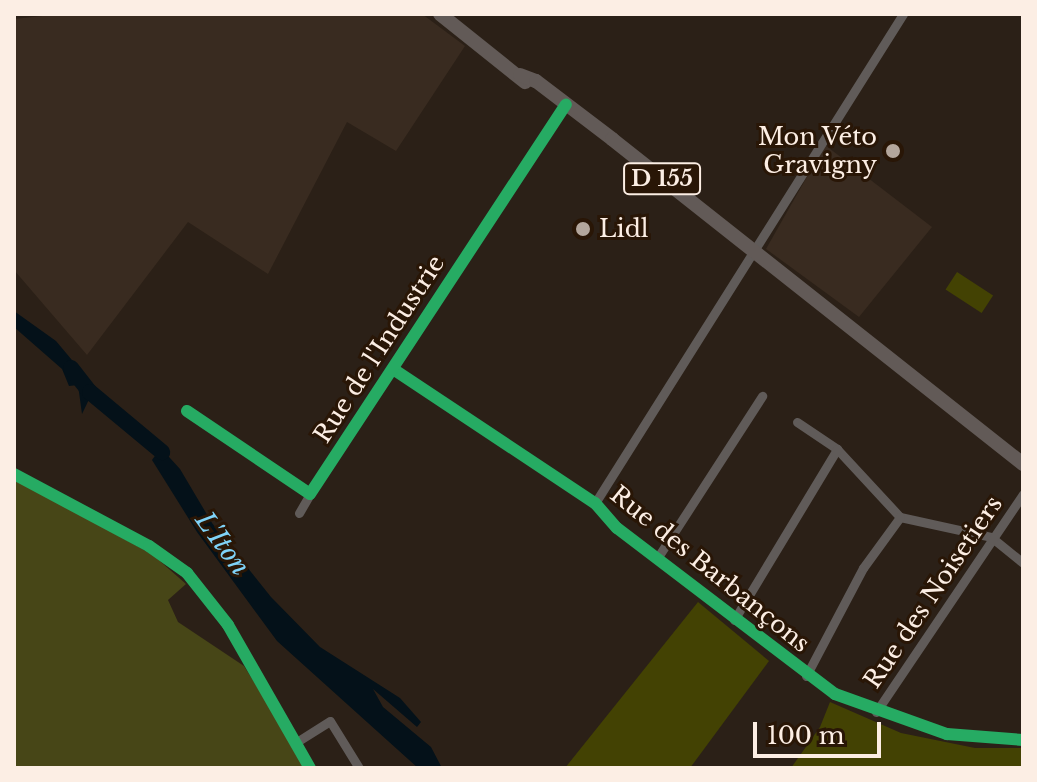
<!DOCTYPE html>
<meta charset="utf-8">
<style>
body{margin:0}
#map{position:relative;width:1037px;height:782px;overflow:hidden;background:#2b2017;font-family:"Libre Baskerville",serif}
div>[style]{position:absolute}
.commercial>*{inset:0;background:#392b20}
.green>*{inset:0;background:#434203;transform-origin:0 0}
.forest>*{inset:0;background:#474617}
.water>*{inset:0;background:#041119}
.river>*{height:16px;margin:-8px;padding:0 8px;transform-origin:8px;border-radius:8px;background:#041119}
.minor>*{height:9px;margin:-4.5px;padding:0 4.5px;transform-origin:4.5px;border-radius:4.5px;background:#605b59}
.primary>*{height:14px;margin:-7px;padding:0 7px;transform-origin:7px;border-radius:7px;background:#625a57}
.cycleway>*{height:12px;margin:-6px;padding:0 6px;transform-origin:6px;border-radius:6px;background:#26ab63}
.dots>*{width:22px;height:22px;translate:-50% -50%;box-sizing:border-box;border:4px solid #291606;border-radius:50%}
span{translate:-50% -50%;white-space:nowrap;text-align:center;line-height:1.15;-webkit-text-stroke:6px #291606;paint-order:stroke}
.shield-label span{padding:2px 6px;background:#291606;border:2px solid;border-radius:6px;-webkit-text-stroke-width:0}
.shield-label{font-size:22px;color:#fceee4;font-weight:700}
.poi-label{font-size:24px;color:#fceee4}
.right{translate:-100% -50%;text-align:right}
.left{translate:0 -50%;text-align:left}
.street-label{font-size:24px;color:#fceee4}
.water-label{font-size:26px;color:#7fd3f8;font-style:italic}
.frame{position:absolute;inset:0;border:16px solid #fceee4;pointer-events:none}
.scale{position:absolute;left:753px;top:722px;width:128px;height:36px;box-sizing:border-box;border:4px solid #fceee4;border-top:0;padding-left:10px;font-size:24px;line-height:28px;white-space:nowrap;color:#fceee4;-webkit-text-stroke:6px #291606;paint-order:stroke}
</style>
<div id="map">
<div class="commercial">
<i style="clip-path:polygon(61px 14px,422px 14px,465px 46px,396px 151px,347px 122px,268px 274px,188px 222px,87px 355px,14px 270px,14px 19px)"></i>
<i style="clip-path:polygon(825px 145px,932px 227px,859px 317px,766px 249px)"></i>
</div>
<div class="green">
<i style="left:957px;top:272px;width:43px;height:21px;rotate:33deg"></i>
<i style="clip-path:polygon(698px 602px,769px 661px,690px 768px,565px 768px)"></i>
<i style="clip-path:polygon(830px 702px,901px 733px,975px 748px,1023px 748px,1023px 768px,791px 768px,820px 727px)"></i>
</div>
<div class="forest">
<i style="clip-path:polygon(14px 478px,153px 555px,186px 584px,168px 600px,178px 622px,244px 666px,308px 768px,14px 768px)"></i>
</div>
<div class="water">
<i style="clip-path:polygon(14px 311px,56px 341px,87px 378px,83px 385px,95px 387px,82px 414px,78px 385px,69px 386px,62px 369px,14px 327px)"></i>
<i style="clip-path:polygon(149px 435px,180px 469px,212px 523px,271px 597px,320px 647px,400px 698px,421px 722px,417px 727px,373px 689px,383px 707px,431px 747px,442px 768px,418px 768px,277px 641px,197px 532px,152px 460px,157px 453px,144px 440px)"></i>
</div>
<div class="river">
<i style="left:71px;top:368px;width:31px;rotate:52deg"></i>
<i style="left:90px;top:392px;width:94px;rotate:39.8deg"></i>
</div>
<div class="minor">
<i style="left:393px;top:369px;width:242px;rotate:33.6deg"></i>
<i style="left:595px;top:503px;width:33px;rotate:49deg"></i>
<i style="left:617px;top:528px;width:274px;rotate:37.3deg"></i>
<i style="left:835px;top:694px;width:119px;rotate:19.7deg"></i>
<i style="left:947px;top:734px;width:76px;rotate:4.5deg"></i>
<i style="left:187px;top:411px;width:148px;rotate:34deg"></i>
<i style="left:310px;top:494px;width:466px;rotate:-56.7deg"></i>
<i style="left:797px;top:422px;width:48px;rotate:34deg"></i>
<i style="left:837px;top:449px;width:93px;rotate:47.2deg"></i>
<i style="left:900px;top:517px;width:93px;rotate:12.4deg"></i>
<i style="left:991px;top:537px;width:41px;rotate:39.1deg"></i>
<i style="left:14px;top:474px;width:153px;rotate:28.1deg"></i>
<i style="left:149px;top:546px;width:47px;rotate:35.4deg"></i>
<i style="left:187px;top:573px;width:66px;rotate:51.7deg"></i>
<i style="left:228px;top:625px;width:165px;rotate:60.2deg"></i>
<i style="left:595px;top:503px;width:578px;rotate:-57.79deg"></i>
<i style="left:299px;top:513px;width:22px;rotate:-60deg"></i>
<i style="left:658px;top:557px;width:192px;rotate:-57.1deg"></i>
<i style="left:734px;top:620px;width:200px;rotate:-58.9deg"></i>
<i style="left:806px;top:676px;width:122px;rotate:-62.2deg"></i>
<i style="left:863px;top:568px;width:63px;rotate:-54deg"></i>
<i style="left:876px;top:712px;width:263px;rotate:-56deg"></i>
<i style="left:295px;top:743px;width:41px;rotate:-32.2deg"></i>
<i style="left:330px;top:721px;width:55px;rotate:58.3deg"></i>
</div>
<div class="primary">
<i style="left:440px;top:14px;width:109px;rotate:38.7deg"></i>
<i style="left:520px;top:75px;width:17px;rotate:21deg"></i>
<i style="left:536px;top:81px;width:96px;rotate:37.3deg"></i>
<i style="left:612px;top:139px;width:524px;rotate:38.34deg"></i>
</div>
<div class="cycleway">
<i style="left:393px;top:369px;width:242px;rotate:33.6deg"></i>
<i style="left:595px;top:503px;width:33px;rotate:49deg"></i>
<i style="left:617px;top:528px;width:274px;rotate:37.3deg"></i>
<i style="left:835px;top:694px;width:119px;rotate:19.7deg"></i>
<i style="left:947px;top:734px;width:76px;rotate:4.5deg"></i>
<i style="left:187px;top:411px;width:148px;rotate:34deg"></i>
<i style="left:310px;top:494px;width:466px;rotate:-56.7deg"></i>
<i style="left:14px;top:474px;width:153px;rotate:28.1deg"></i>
<i style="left:149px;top:546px;width:47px;rotate:35.4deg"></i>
<i style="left:187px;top:573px;width:66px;rotate:51.7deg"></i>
<i style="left:228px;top:625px;width:165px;rotate:60.2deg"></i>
</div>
<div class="dots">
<i style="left:893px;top:151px;background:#b3a69c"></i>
<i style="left:583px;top:229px;background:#b3a69c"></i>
</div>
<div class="shield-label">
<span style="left:662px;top:179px">D 155</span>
</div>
<div class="poi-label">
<span class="right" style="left:877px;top:151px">Mon Véto<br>Gravigny</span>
<span class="left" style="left:599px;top:229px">Lidl</span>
</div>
<div class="street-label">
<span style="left:379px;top:349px;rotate:-57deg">Rue de l'Industrie</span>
<span style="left:710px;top:569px;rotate:39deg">Rue des Barbançons</span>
<span style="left:933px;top:592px;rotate:-56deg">Rue des Noisetiers</span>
</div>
<div class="water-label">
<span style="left:222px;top:544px;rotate:54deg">L'Iton</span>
</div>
<div class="frame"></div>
<div class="scale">100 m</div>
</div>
